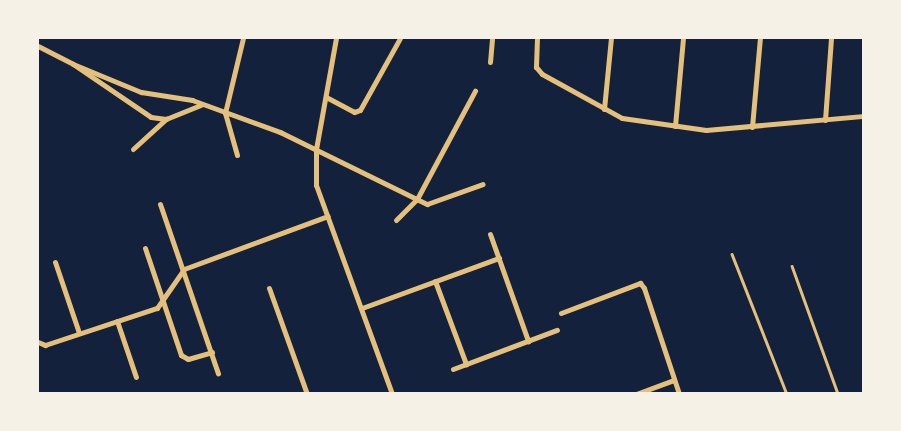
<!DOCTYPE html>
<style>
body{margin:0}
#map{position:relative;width:901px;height:431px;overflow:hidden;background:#14213d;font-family:Arial,sans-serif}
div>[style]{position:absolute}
.service>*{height:2.5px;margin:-1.25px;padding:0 1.25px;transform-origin:1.25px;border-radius:1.25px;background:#e5c07b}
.minor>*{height:5px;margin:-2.5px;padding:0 2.5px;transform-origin:2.5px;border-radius:2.5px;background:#e5c07b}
span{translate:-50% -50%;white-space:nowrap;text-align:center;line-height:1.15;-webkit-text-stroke:5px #f6f1e7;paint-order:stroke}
.frame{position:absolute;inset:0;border:39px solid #f6f1e7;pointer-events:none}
</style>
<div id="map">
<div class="service">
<i style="left:732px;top:254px;width:150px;rotate:68.6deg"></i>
<i style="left:792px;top:266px;width:136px;rotate:70.2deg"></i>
</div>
<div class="minor">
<i style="left:336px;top:38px;width:113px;rotate:100.2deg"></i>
<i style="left:316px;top:149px;width:36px;rotate:90deg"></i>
<i style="left:316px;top:185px;width:222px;rotate:70deg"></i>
<i style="left:537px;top:38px;width:29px;rotate:92deg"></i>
<i style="left:536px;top:67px;width:9px;rotate:49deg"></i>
<i style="left:542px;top:74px;width:91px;rotate:28.8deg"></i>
<i style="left:622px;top:118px;width:85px;rotate:8.1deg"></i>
<i style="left:706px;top:130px;width:159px;rotate:-5.1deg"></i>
<i style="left:38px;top:46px;width:39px;rotate:27deg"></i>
<i style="left:73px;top:64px;width:94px;rotate:34.2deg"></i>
<i style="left:151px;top:117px;width:15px;rotate:8deg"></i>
<i style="left:166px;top:119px;width:38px;rotate:-22deg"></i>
<i style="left:490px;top:62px;width:24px;rotate:-85deg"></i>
<i style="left:73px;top:64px;width:74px;rotate:22.4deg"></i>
<i style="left:141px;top:92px;width:52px;rotate:8.9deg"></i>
<i style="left:192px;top:100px;width:94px;rotate:20deg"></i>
<i style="left:280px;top:132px;width:164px;rotate:26.1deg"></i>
<i style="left:427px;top:204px;width:59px;rotate:-19.7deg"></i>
<i style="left:326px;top:97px;width:32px;rotate:28deg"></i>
<i style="left:354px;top:112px;width:6px;rotate:-18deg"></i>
<i style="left:360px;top:110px;width:82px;rotate:-60.9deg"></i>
<i style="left:604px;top:109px;width:71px;rotate:-84.4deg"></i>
<i style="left:825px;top:120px;width:82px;rotate:-85.8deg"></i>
<i style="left:675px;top:126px;width:88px;rotate:-84.8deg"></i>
<i style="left:752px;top:127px;width:89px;rotate:-84.9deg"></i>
<i style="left:133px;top:149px;width:45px;rotate:-42.3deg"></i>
<i style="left:237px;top:155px;width:44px;rotate:-105.9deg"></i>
<i style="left:225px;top:113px;width:77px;rotate:-76.5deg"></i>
<i style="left:160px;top:204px;width:179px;rotate:71.1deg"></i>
<i style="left:396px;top:220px;width:30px;rotate:-45deg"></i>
<i style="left:417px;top:199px;width:123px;rotate:-61.8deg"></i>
<i style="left:490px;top:234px;width:114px;rotate:70.4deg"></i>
<i style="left:145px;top:248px;width:113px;rotate:71.4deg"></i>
<i style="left:181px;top:355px;width:8px;rotate:30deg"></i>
<i style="left:188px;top:359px;width:25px;rotate:-16deg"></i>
<i style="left:55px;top:262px;width:75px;rotate:71.3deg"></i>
<i style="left:435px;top:281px;width:89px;rotate:69.5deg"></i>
<i style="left:269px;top:288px;width:113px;rotate:70.3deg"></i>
<i style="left:362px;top:308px;width:146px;rotate:-20.1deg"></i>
<i style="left:561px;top:313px;width:85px;rotate:-20.8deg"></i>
<i style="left:640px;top:283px;width:6px;rotate:51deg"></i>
<i style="left:644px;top:288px;width:112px;rotate:71.7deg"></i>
<i style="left:117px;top:321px;width:59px;rotate:71.3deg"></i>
<i style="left:38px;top:342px;width:8px;rotate:23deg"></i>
<i style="left:45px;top:345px;width:118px;rotate:-18.3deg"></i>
<i style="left:157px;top:308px;width:47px;rotate:-55.3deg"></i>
<i style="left:184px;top:269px;width:153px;rotate:-20.2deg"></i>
<i style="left:453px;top:369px;width:111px;rotate:-20.6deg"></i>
<i style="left:636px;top:394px;width:40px;rotate:-20.2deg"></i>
</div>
<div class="frame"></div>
</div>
